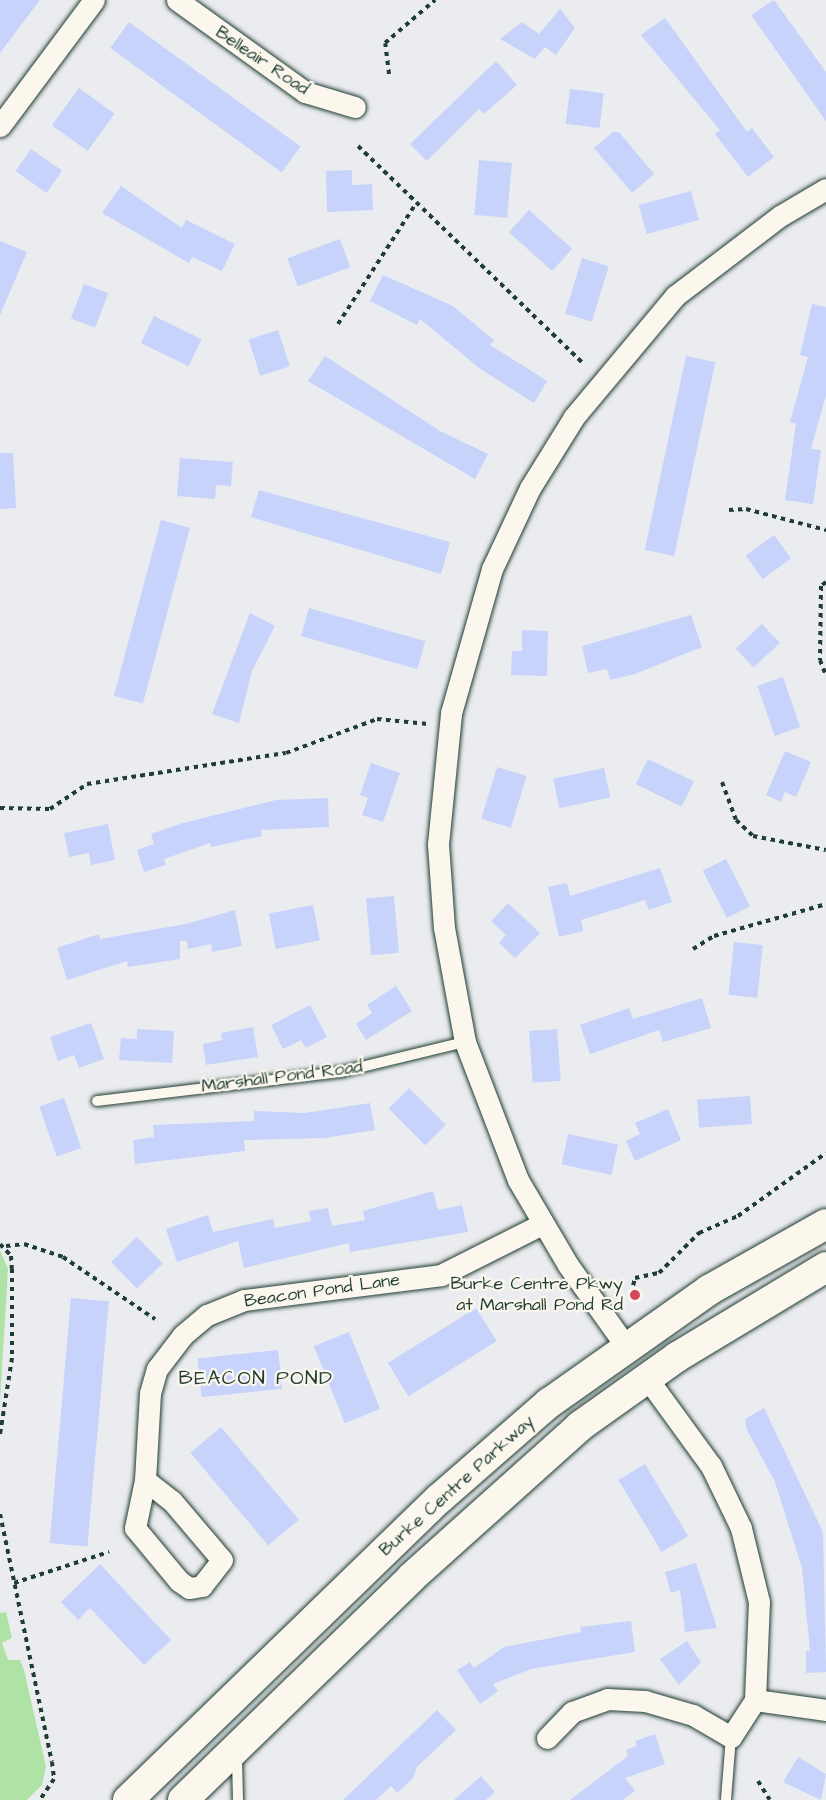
<!DOCTYPE html>
<style>
body{margin:0}
#map{position:relative;width:826px;height:1800px;overflow:hidden;background:#ebecf0;font-family:"Architects Daughter",sans-serif}
div>[style]{position:absolute}
.green>*{inset:0;background:#aee3a5}
.building>*{inset:0;background:#c7d3fa;transform-origin:0 0}
.path>*{height:4px;margin-top:-2px;transform-origin:0;background:repeating-linear-gradient(90deg,#1f3d34 0 4.5px,transparent 0 9px)}
.roads{filter:drop-shadow(0 0 2px #1f3d34) drop-shadow(0 0 2px #1f3d34)}
.lane>*{height:10px;margin:-5px;padding:0 5px;transform-origin:5px;border-radius:5px;background:#fbf7ec}
.street>*{height:21px;margin:-10.5px;padding:0 10.5px;transform-origin:10.5px;border-radius:10.5px;background:#fbf7ec}
.secondary>*{height:30px;margin:-15px;padding:0 15px;transform-origin:15px;border-radius:15px;background:#fbf7ec}
.dots>*{width:16px;height:16px;translate:-50% -50%;box-sizing:border-box;border:3px solid #fbf7ec;border-radius:50%}
span{translate:-50% -50%;white-space:nowrap;text-align:center;line-height:1.15;-webkit-text-stroke:4.5px #fbf7ec;paint-order:stroke}
.street-label{font-size:18px;color:#1f3d34}
.poi-label{font-size:18px;color:#1f3d34}
.right{translate:-100% -50%;text-align:right}
.neighbourhood-label{font-size:20px;color:#1f3d34;letter-spacing:1.5px}
</style>
<div id="map">
<div class="green">
<i style="clip-path:polygon(0 1250px,8px 1269px,0 1402px)"></i>
<i style="clip-path:polygon(6px 1612px,12px 1638px,2px 1643px,8px 1660px,20px 1660px,24px 1670px,46px 1766px,42px 1785px,27px 1800px,0 1800px,0 1613px)"></i>
</div>
<div class="building">
<i style="clip-path:polygon(0 0,40px 0,0 53px)"></i>
<i style="clip-path:polygon(774px 0,826px 72px,826px 121px,751px 15px)"></i>
<i style="clip-path:polygon(560px 9px,575px 28px,556px 55px,545px 47px,535px 59px,500px 39px,522px 22px,539px 34px)"></i>
<i style="clip-path:polygon(665px 18px,747px 132px,752px 128px,774px 157px,748px 177px,715px 134px,720px 130px,641px 35px)"></i>
<i style="left:129px;top:22px;width:212px;height:32px;rotate:36deg"></i>
<i style="clip-path:polygon(496px 61px,517px 85px,484px 114px,479px 109px,427px 161px,410px 144px)"></i>
<i style="left:79px;top:88px;width:44px;height:46px;rotate:36deg"></i>
<i style="left:570px;top:89px;width:34px;height:35px;rotate:7deg"></i>
<i style="clip-path:polygon(613px 132px,619px 132px,654px 174px,632px 193px,594px 148px)"></i>
<i style="left:31px;top:149px;width:38px;height:27px;rotate:35deg"></i>
<i style="left:479px;top:160px;width:33px;height:55px;rotate:5deg"></i>
<i style="clip-path:polygon(352px 170px,352px 185px,372px 184px,373px 210px,327px 212px,326px 171px)"></i>
<i style="clip-path:polygon(121px 186px,182px 228px,186px 220px,235px 244px,222px 271px,192px 257px,189px 263px,102px 213px)"></i>
<i style="left:691px;top:191px;width:30px;height:54px;rotate:75deg"></i>
<i style="left:529px;top:210px;width:58px;height:30px;rotate:42deg"></i>
<i style="left:340px;top:239px;width:30px;height:56px;rotate:70deg"></i>
<i style="clip-path:polygon(0 241px,27px 252px,0 315px)"></i>
<i style="left:582px;top:258px;width:28px;height:58px;rotate:17deg"></i>
<i style="clip-path:polygon(383px 275px,453px 306px,494px 340px,490px 345px,547px 381px,534px 403px,479px 368px,420px 319px,417px 325px,370px 301px)"></i>
<i style="left:84px;top:284px;width:26px;height:37px;rotate:21deg"></i>
<i style="clip-path:polygon(812px 304px,826px 307px,826px 395px,811px 449px,821px 450px,813px 504px,785px 500px,796px 424px,790px 422px,808px 357px,800px 355px)"></i>
<i style="left:154px;top:316px;width:53px;height:30px;rotate:26deg"></i>
<i style="left:278px;top:330px;width:38px;height:31px;rotate:72deg"></i>
<i style="clip-path:polygon(325px 356px,440px 431px,488px 454px,475px 479px,308px 381px)"></i>
<i style="left:686px;top:356px;width:30px;height:198px;rotate:12deg"></i>
<i style="clip-path:polygon(0 453px,13px 453px,16px 508px,0 509px)"></i>
<i style="clip-path:polygon(180px 458px,233px 462px,231px 486px,216px 485px,215px 499px,177px 496px)"></i>
<i style="clip-path:polygon(259px 490px,450px 542px,441px 574px,251px 517px)"></i>
<i style="left:161px;top:520px;width:30px;height:182px;rotate:15deg"></i>
<i style="left:774px;top:535px;width:29px;height:35px;rotate:54deg"></i>
<i style="left:309px;top:608px;width:121px;height:29px;rotate:16deg"></i>
<i style="clip-path:polygon(250px 613px,275px 626px,252px 671px,239px 723px,212px 714px)"></i>
<i style="clip-path:polygon(691px 615px,702px 647px,635px 674px,610px 680px,607px 669px,588px 673px,582px 646px)"></i>
<i style="left:762px;top:624px;width:26px;height:36px;rotate:47deg"></i>
<i style="clip-path:polygon(522px 630px,548px 631px,547px 676px,511px 675px,512px 651px,522px 651px)"></i>
<i style="left:783px;top:677px;width:53px;height:27px;rotate:71deg"></i>
<i style="clip-path:polygon(785px 751px,811px 762px,796px 797px,785px 792px,781px 802px,766px 795px)"></i>
<i style="left:648px;top:759px;width:51px;height:28px;rotate:26deg"></i>
<i style="clip-path:polygon(371px 763px,400px 773px,383px 822px,362px 815px,368px 798px,360px 795px)"></i>
<i style="left:497px;top:767px;width:31px;height:54px;rotate:17deg"></i>
<i style="left:604px;top:768px;width:30px;height:52px;rotate:78deg"></i>
<i style="clip-path:polygon(328px 798px,329px 827px,261px 830px,262px 836px,211px 847px,210px 843px,164px 859px,166px 865px,144px 872px,137px 850px,154px 844px,151px 834px,183px 823px,276px 800px)"></i>
<i style="clip-path:polygon(108px 824px,115px 860px,91px 865px,89px 853px,69px 857px,64px 833px)"></i>
<i style="left:726px;top:859px;width:53px;height:26px;rotate:63deg"></i>
<i style="clip-path:polygon(660px 868px,672px 902px,649px 910px,645px 900px,581px 920px,583px 931px,559px 937px,548px 887px,567px 883px,570px 896px)"></i>
<i style="left:394px;top:896px;width:57px;height:28px;rotate:85deg"></i>
<i style="clip-path:polygon(508px 903px,540px 933px,515px 958px,499px 943px,506px 935px,491px 921px)"></i>
<i style="left:313px;top:905px;width:36px;height:45px;rotate:79deg"></i>
<i style="clip-path:polygon(235px 910px,242px 946px,212px 952px,211px 944px,188px 949px,187px 941px,180px 941px,180px 959px,128px 967px,127px 961px,67px 980px,57px 948px,99px 934px,100px 939px,186px 924px)"></i>
<i style="left:734px;top:942px;width:29px;height:53px;rotate:6deg"></i>
<i style="clip-path:polygon(396px 986px,412px 1011px,366px 1040px,356px 1024px,372px 1013px,367px 1005px)"></i>
<i style="clip-path:polygon(702px 998px,711px 1028px,663px 1042px,659px 1030px,590px 1054px,580px 1025px,629px 1008px,633px 1019px)"></i>
<i style="clip-path:polygon(310px 1005px,327px 1037px,306px 1048px,301px 1040px,283px 1049px,271px 1025px)"></i>
<i style="clip-path:polygon(91px 1023px,104px 1059px,79px 1068px,74px 1055px,58px 1061px,50px 1037px)"></i>
<i style="clip-path:polygon(253px 1027px,258px 1057px,206px 1065px,203px 1044px,222px 1040px,221px 1033px)"></i>
<i style="clip-path:polygon(137px 1029px,174px 1031px,172px 1063px,119px 1060px,121px 1038px,137px 1039px)"></i>
<i style="left:557px;top:1029px;width:52px;height:28px;rotate:86deg"></i>
<i style="left:409px;top:1088px;width:52px;height:29px;rotate:45deg"></i>
<i style="left:750px;top:1096px;width:28px;height:53px;rotate:86deg"></i>
<i style="left:64px;top:1098px;width:53px;height:26px;rotate:71deg"></i>
<i style="clip-path:polygon(370px 1103px,375px 1130px,325px 1138px,244px 1140px,245px 1151px,135px 1164px,133px 1140px,154px 1137px,153px 1125px,254px 1121px,254px 1111px,305px 1113px)"></i>
<i style="clip-path:polygon(668px 1109px,681px 1140px,635px 1161px,626px 1141px,640px 1134px,635px 1123px)"></i>
<i style="left:568px;top:1134px;width:51px;height:31px;rotate:12deg"></i>
<i style="clip-path:polygon(433px 1191px,438px 1210px,462px 1205px,468px 1232px,350px 1252px,349px 1243px,244px 1268px,238px 1241px,177px 1262px,166px 1229px,208px 1215px,213px 1232px,273px 1219px,275px 1228px,311px 1221px,309px 1211px,328px 1208px,332px 1226px,365px 1220px,363px 1211px)"></i>
<i style="left:137px;top:1237px;width:37px;height:36px;rotate:46deg"></i>
<i style="left:71px;top:1298px;width:38px;height:246px;rotate:5deg"></i>
<i style="left:476px;top:1308px;width:39px;height:104px;rotate:58deg"></i>
<i style="left:349px;top:1332px;width:83px;height:38px;rotate:68deg"></i>
<i style="left:278px;top:1350px;width:39px;height:81px;rotate:84deg"></i>
<i style="clip-path:polygon(764px 1408px,823px 1532px,826px 1672px,806px 1673px,806px 1651px,810px 1651px,802px 1568px,775px 1482px,747px 1430px,745px 1419px)"></i>
<i style="left:221px;top:1427px;width:121px;height:40px;rotate:50deg"></i>
<i style="left:645px;top:1464px;width:84px;height:31px;rotate:59deg"></i>
<i style="clip-path:polygon(696px 1563px,717px 1628px,685px 1632px,680px 1590px,671px 1593px,665px 1572px)"></i>
<i style="clip-path:polygon(100px 1564px,171px 1640px,144px 1665px,90px 1608px,78px 1620px,61px 1602px)"></i>
<i style="clip-path:polygon(631px 1621px,635px 1652px,531px 1669px,493px 1684px,498px 1691px,480px 1704px,457px 1670px,470px 1662px,474px 1668px,504px 1647px,581px 1632px,580px 1627px)"></i>
<i style="clip-path:polygon(687px 1641px,701px 1662px,679px 1685px,660px 1659px)"></i>
<i style="clip-path:polygon(437px 1710px,456px 1730px,417px 1767px,413px 1778px,397px 1793px,391px 1786px,376px 1800px,343px 1800px)"></i>
<i style="clip-path:polygon(655px 1734px,665px 1764px,625px 1778px,635px 1791px,623px 1800px,570px 1800px,628px 1756px,626px 1750px,637px 1746px,635px 1741px)"></i>
<i style="clip-path:polygon(798px 1757px,826px 1774px,821px 1800px,783px 1782px)"></i>
<i style="clip-path:polygon(481px 1776px,495px 1792px,486px 1800px,454px 1800px)"></i>
</div>
<div class="path">
<i style="left:389px;top:74px;width:31px;rotate:-97deg"></i>
<i style="left:385px;top:43px;width:66px;rotate:-40.7deg"></i>
<i style="left:358px;top:146px;width:311px;rotate:44deg"></i>
<i style="left:338px;top:324px;width:142px;rotate:-57.1deg"></i>
<i style="left:729px;top:510px;width:17px;rotate:-3deg"></i>
<i style="left:746px;top:509px;width:83px;rotate:14.7deg"></i>
<i style="left:826px;top:582px;width:6px;rotate:141deg"></i>
<i style="left:821px;top:586px;width:74px;rotate:90.8deg"></i>
<i style="left:820px;top:660px;width:17px;rotate:69deg"></i>
<i style="left:722px;top:782px;width:40px;rotate:69.8deg"></i>
<i style="left:736px;top:820px;width:23px;rotate:43deg"></i>
<i style="left:753px;top:836px;width:74px;rotate:10.9deg"></i>
<i style="left:0;top:808px;width:50px;rotate:1.1deg"></i>
<i style="left:50px;top:809px;width:45px;rotate:-34deg"></i>
<i style="left:87px;top:784px;width:201px;rotate:-8.9deg"></i>
<i style="left:286px;top:753px;width:97px;rotate:-20.5deg"></i>
<i style="left:377px;top:719px;width:51px;rotate:5.6deg"></i>
<i style="left:693px;top:949px;width:25px;rotate:-32deg"></i>
<i style="left:714px;top:936px;width:116px;rotate:-15.9deg"></i>
<i style="left:0;top:1244px;width:16px;rotate:47deg"></i>
<i style="left:11px;top:1256px;width:13px;rotate:86deg"></i>
<i style="left:12px;top:1269px;width:89px;rotate:90deg"></i>
<i style="left:12px;top:1358px;width:78px;rotate:98.9deg"></i>
<i style="left:6px;top:1246px;width:18px;rotate:-6deg"></i>
<i style="left:24px;top:1244px;width:41px;rotate:18.4deg"></i>
<i style="left:63px;top:1257px;width:111px;rotate:34deg"></i>
<i style="left:631px;top:1294px;width:16px;rotate:-76deg"></i>
<i style="left:635px;top:1278px;width:25px;rotate:-12deg"></i>
<i style="left:659px;top:1273px;width:57px;rotate:-45deg"></i>
<i style="left:699px;top:1233px;width:43px;rotate:-23.6deg"></i>
<i style="left:738px;top:1216px;width:108px;rotate:-35.6deg"></i>
<i style="left:0;top:1514px;width:253px;rotate:78.2deg"></i>
<i style="left:52px;top:1762px;width:17px;rotate:83deg"></i>
<i style="left:54px;top:1779px;width:25px;rotate:124deg"></i>
<i style="left:14px;top:1583px;width:100px;rotate:-18.1deg"></i>
<i style="left:758px;top:1781px;width:22px;rotate:58deg"></i>
</div>
<div class="roads">
<div class="lane">
<i style="left:97px;top:1101px;width:246px;rotate:-6.8deg"></i>
<i style="left:341px;top:1072px;width:128px;rotate:-13.6deg"></i>
<i style="left:237px;top:1759px;width:41px;rotate:88.6deg"></i>
<i style="left:726px;top:1799px;width:62px;rotate:-85.4deg"></i>
</div>
<div class="street">
<i style="left:177px;top:0;width:158px;rotate:35.7deg"></i>
<i style="left:305px;top:92px;width:52px;rotate:16.7deg"></i>
<i style="left:0;top:126px;width:157px;rotate:-53.3deg"></i>
<i style="left:625px;top:1345px;width:98px;rotate:-125.5deg"></i>
<i style="left:568px;top:1265px;width:99px;rotate:-120.5deg"></i>
<i style="left:518px;top:1180px;width:148px;rotate:-111deg"></i>
<i style="left:465px;top:1042px;width:116px;rotate:-100.4deg"></i>
<i style="left:444px;top:928px;width:84px;rotate:-94.1deg"></i>
<i style="left:438px;top:844px;width:132px;rotate:-84.3deg"></i>
<i style="left:451px;top:713px;width:150px;rotate:-74.1deg"></i>
<i style="left:492px;top:569px;width:89px;rotate:-64.9deg"></i>
<i style="left:530px;top:488px;width:84px;rotate:-58.2deg"></i>
<i style="left:574px;top:417px;width:158px;rotate:-50.1deg"></i>
<i style="left:675px;top:296px;width:132px;rotate:-37.3deg"></i>
<i style="left:780px;top:216px;width:53px;rotate:-30.4deg"></i>
<i style="left:145px;top:1480px;width:34px;rotate:38deg"></i>
<i style="left:172px;top:1501px;width:77px;rotate:49.7deg"></i>
<i style="left:222px;top:1560px;width:33px;rotate:128deg"></i>
<i style="left:202px;top:1586px;width:13px;rotate:171deg"></i>
<i style="left:189px;top:1588px;width:12px;rotate:-145deg"></i>
<i style="left:179px;top:1581px;width:69px;rotate:-129.7deg"></i>
<i style="left:135px;top:1528px;width:49px;rotate:-78.2deg"></i>
<i style="left:145px;top:1480px;width:87px;rotate:-86.7deg"></i>
<i style="left:150px;top:1393px;width:25px;rotate:-74deg"></i>
<i style="left:157px;top:1369px;width:43px;rotate:-52.6deg"></i>
<i style="left:183px;top:1335px;width:31px;rotate:-40deg"></i>
<i style="left:207px;top:1315px;width:40px;rotate:-22deg"></i>
<i style="left:244px;top:1300px;width:199px;rotate:-7.2deg"></i>
<i style="left:441px;top:1275px;width:113px;rotate:-26.8deg"></i>
<i style="left:755px;top:1700px;width:72px;rotate:8deg"></i>
<i style="left:547px;top:1738px;width:36px;rotate:-46deg"></i>
<i style="left:572px;top:1712px;width:37px;rotate:-20deg"></i>
<i style="left:607px;top:1699px;width:38px;rotate:3deg"></i>
<i style="left:645px;top:1701px;width:50px;rotate:16.3deg"></i>
<i style="left:693px;top:1715px;width:44px;rotate:30.1deg"></i>
<i style="left:731px;top:1737px;width:44px;rotate:-57deg"></i>
<i style="left:755px;top:1700px;width:98px;rotate:-87.7deg"></i>
<i style="left:759px;top:1602px;width:76px;rotate:-103.7deg"></i>
<i style="left:741px;top:1528px;width:69px;rotate:-115.8deg"></i>
<i style="left:711px;top:1466px;width:109px;rotate:-126deg"></i>
</div>
<div class="secondary">
<i style="left:128px;top:1800px;width:434px;rotate:-44.1deg"></i>
<i style="left:440px;top:1498px;width:145px;rotate:-41.1deg"></i>
<i style="left:549px;top:1403px;width:196px;rotate:-35.2deg"></i>
<i style="left:709px;top:1290px;width:134px;rotate:-29.4deg"></i>
<i style="left:183px;top:1800px;width:320px;rotate:-44.2deg"></i>
<i style="left:412px;top:1577px;width:226px;rotate:-41.9deg"></i>
<i style="left:580px;top:1426px;width:119px;rotate:-35.4deg"></i>
<i style="left:677px;top:1357px;width:174px;rotate:-31.1deg"></i>
</div>
</div>
<div class="dots">
<i style="left:635px;top:1295px;background:#d1495b"></i>
</div>
<div class="street-label">
<span style="left:262px;top:61px;rotate:34deg">Belleair Road</span>
<span style="left:282px;top:1077px;rotate:-7deg">Marshall Pond Road</span>
<span style="left:322px;top:1291px;rotate:-8deg">Beacon Pond Lane</span>
<span style="left:457px;top:1486px;rotate:-42deg">Burke Centre Parkway</span>
</div>
<div class="poi-label">
<span class="right" style="left:623px;top:1295px">Burke Centre Pkwy<br>at Marshall Pond Rd</span>
</div>
<div class="neighbourhood-label">
<span style="left:256px;top:1378px">BEACON POND</span>
</div>
</div>
